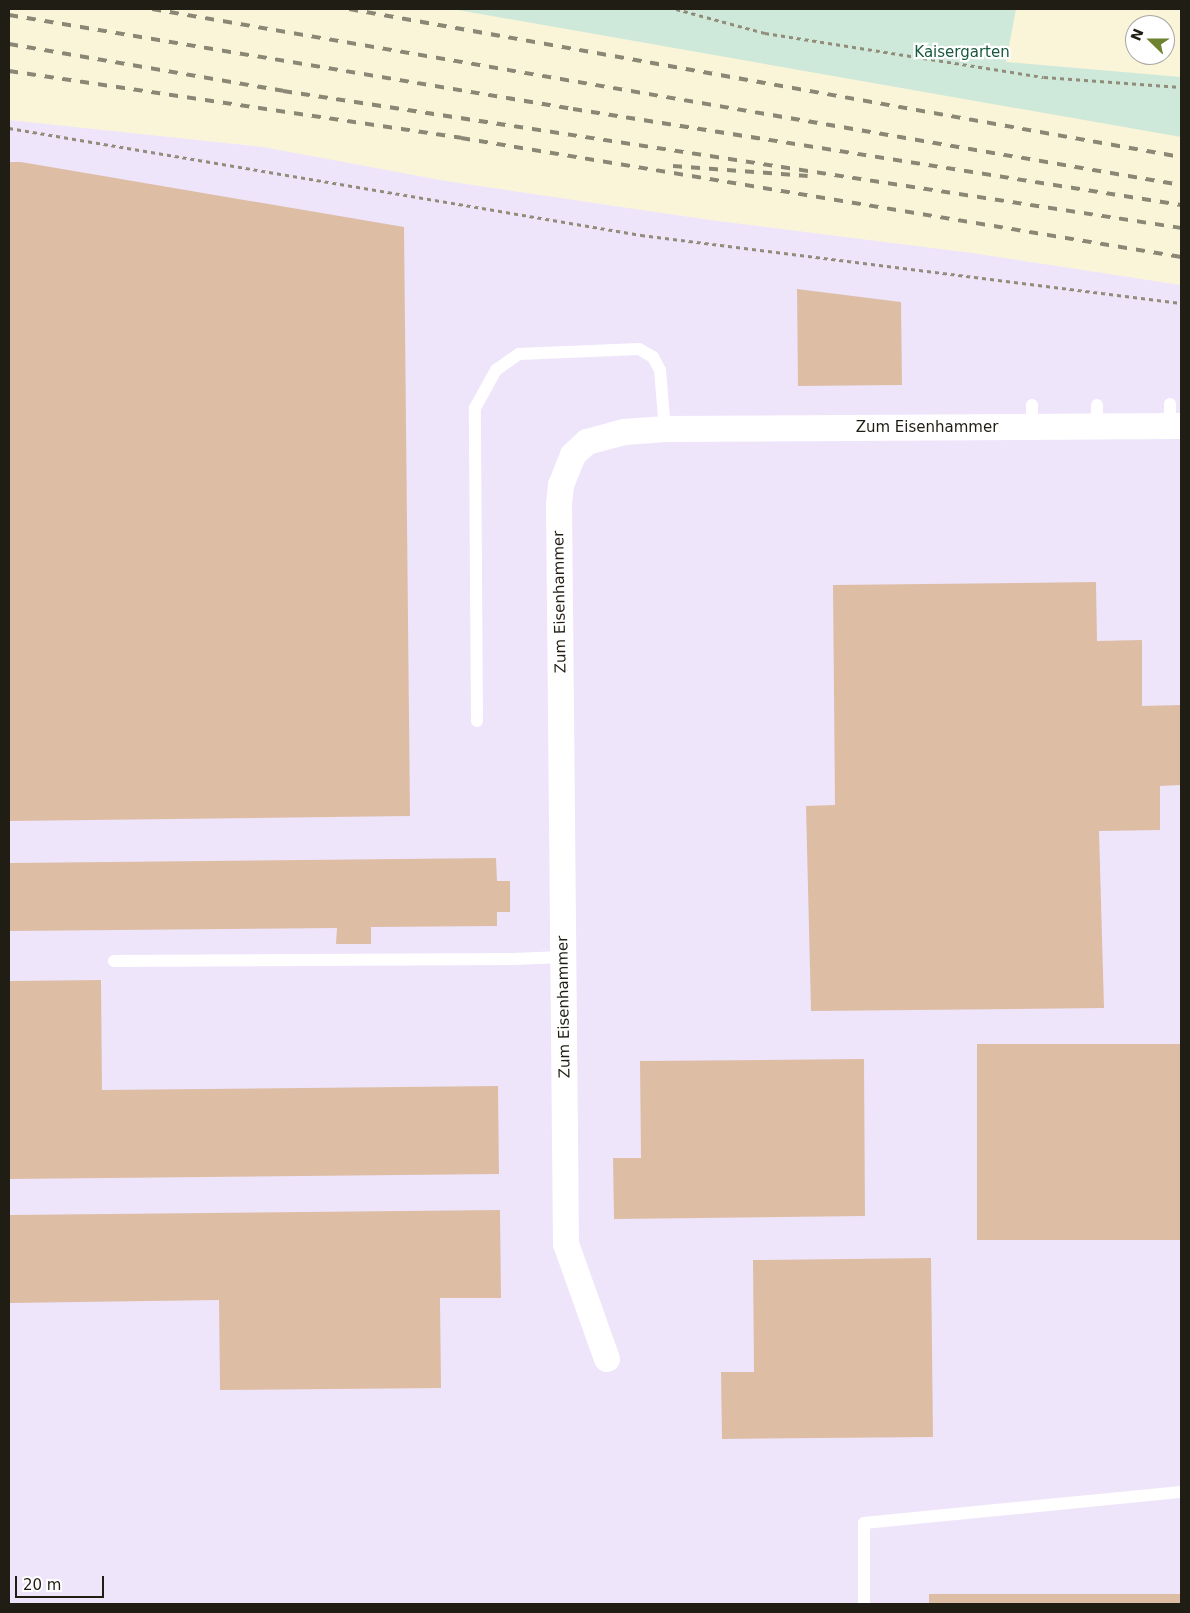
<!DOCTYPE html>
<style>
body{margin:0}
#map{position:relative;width:1190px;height:1613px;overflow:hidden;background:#faf5d9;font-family:"DejaVu Sans",sans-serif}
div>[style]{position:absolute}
.industrial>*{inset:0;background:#eee5fb}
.green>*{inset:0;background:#cee9da}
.building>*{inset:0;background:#debda5;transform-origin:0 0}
.path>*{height:3px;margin-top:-1.5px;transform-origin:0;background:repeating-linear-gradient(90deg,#918d7a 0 4px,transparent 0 8px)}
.service>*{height:12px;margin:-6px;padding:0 6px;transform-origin:6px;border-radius:6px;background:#fff}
.minor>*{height:26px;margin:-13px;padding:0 13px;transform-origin:13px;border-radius:13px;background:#fff}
.rail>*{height:4px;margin-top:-2px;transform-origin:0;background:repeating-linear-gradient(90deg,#8b8775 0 9px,transparent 0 18px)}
span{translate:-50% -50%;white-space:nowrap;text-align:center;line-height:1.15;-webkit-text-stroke:4.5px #fff;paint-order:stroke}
.park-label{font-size:15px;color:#18593d}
.street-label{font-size:15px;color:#201e14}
.frame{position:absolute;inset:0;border:10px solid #201e14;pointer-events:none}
.north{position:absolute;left:1125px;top:15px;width:50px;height:50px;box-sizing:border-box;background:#fff;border:1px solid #a6a5a1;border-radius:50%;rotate:292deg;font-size:14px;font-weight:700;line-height:20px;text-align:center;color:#201e14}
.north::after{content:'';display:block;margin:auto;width:18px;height:22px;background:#6f8232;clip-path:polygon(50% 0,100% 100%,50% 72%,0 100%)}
.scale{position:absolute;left:15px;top:1576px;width:89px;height:22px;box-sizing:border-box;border:2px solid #201e14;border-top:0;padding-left:6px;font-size:15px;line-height:18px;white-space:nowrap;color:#201e14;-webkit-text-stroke:4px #fff;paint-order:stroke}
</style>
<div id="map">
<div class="industrial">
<i style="clip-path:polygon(9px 120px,263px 147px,446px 181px,710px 220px,972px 253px,1181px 285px,1181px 1604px,9px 1604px)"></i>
</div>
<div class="green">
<i style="clip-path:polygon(452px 9px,1016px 9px,1006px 62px,1181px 77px,1181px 137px)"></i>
</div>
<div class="building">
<i style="clip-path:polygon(9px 162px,21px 162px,404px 227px,410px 816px,9px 821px)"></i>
<i style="clip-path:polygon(797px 289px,901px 302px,902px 385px,798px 386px)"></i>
<i style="clip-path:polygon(1096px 582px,1097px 641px,1142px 640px,1142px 706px,1181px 705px,1181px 785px,1160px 786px,1160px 830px,1099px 831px,1104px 1008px,811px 1011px,806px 806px,835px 805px,833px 585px)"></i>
<i style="clip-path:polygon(496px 858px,497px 881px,510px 881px,510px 912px,497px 912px,497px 926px,371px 927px,371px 944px,336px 944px,337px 928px,9px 931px,9px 863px)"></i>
<i style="clip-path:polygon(101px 980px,102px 1090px,498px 1086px,499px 1174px,9px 1179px,9px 981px)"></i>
<i style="left:1181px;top:1044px;width:196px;height:204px;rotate:90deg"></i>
<i style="clip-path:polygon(864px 1059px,865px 1216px,614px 1219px,613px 1158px,641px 1158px,640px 1061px)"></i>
<i style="clip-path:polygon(500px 1210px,501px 1298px,440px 1298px,441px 1388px,220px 1390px,219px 1300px,9px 1303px,9px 1215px)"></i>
<i style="clip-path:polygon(931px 1258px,933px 1437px,722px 1439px,721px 1372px,754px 1372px,753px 1260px)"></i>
<i style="left:929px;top:1594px;width:252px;height:10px"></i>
</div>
<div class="path">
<i style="left:676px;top:9px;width:92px;rotate:15.1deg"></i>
<i style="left:765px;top:33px;width:282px;rotate:9deg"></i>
<i style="left:1044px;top:77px;width:137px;rotate:4.2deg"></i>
<i style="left:9px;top:128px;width:641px;rotate:9.61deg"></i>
<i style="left:641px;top:235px;width:544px;rotate:7.18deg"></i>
</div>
<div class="service">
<i style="left:1032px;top:405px;width:23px;rotate:90deg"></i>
<i style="left:1097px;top:405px;width:22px;rotate:90deg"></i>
<i style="left:1170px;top:426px;width:22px;rotate:-90deg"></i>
<i style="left:477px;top:721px;width:313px;rotate:-90.4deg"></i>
<i style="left:475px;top:408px;width:43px;rotate:-61.1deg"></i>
<i style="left:496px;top:370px;width:28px;rotate:-35deg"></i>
<i style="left:519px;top:354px;width:120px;rotate:-2.4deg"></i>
<i style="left:639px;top:349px;width:16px;rotate:30deg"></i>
<i style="left:653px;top:357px;width:15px;rotate:62deg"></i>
<i style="left:660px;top:370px;width:59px;rotate:85.2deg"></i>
<i style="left:114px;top:961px;width:399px;rotate:-0.3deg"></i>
<i style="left:513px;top:959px;width:50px;rotate:-2.3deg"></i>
<i style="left:864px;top:1604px;width:81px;rotate:-90deg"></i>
<i style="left:864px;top:1523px;width:319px;rotate:-5.6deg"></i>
</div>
<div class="minor">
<i style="left:607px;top:1359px;width:122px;rotate:-109.6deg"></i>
<i style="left:566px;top:1244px;width:740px;rotate:-90.54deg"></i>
<i style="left:559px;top:504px;width:19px;rotate:-84deg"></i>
<i style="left:561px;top:485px;width:32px;rotate:-68deg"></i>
<i style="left:573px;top:455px;width:19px;rotate:-43deg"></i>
<i style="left:587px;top:442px;width:39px;rotate:-15deg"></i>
<i style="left:625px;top:432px;width:40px;rotate:-4.3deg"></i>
<i style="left:665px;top:429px;width:516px;rotate:-0.33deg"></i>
</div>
<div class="rail">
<i style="left:152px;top:9px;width:1044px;rotate:9.71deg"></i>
<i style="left:349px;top:9px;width:845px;rotate:10.09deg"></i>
<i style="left:9px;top:15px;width:572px;rotate:9.46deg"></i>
<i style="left:573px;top:109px;width:616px;rotate:8.97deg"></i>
<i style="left:9px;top:44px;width:278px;rotate:9.7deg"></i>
<i style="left:283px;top:91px;width:908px;rotate:8.67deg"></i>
<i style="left:9px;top:71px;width:457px;rotate:8.4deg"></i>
<i style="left:461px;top:138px;width:730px;rotate:9.38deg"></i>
<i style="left:673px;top:166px;width:135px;rotate:4.2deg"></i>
</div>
<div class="park-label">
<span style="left:962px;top:53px">Kaisergarten</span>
</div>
<div class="street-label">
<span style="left:927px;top:428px">Zum Eisenhammer</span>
<span style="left:560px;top:602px;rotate:-91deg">Zum Eisenhammer</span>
<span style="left:564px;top:1007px;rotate:-91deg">Zum Eisenhammer</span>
</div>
<div class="frame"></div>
<div class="north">N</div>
<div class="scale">20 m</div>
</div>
